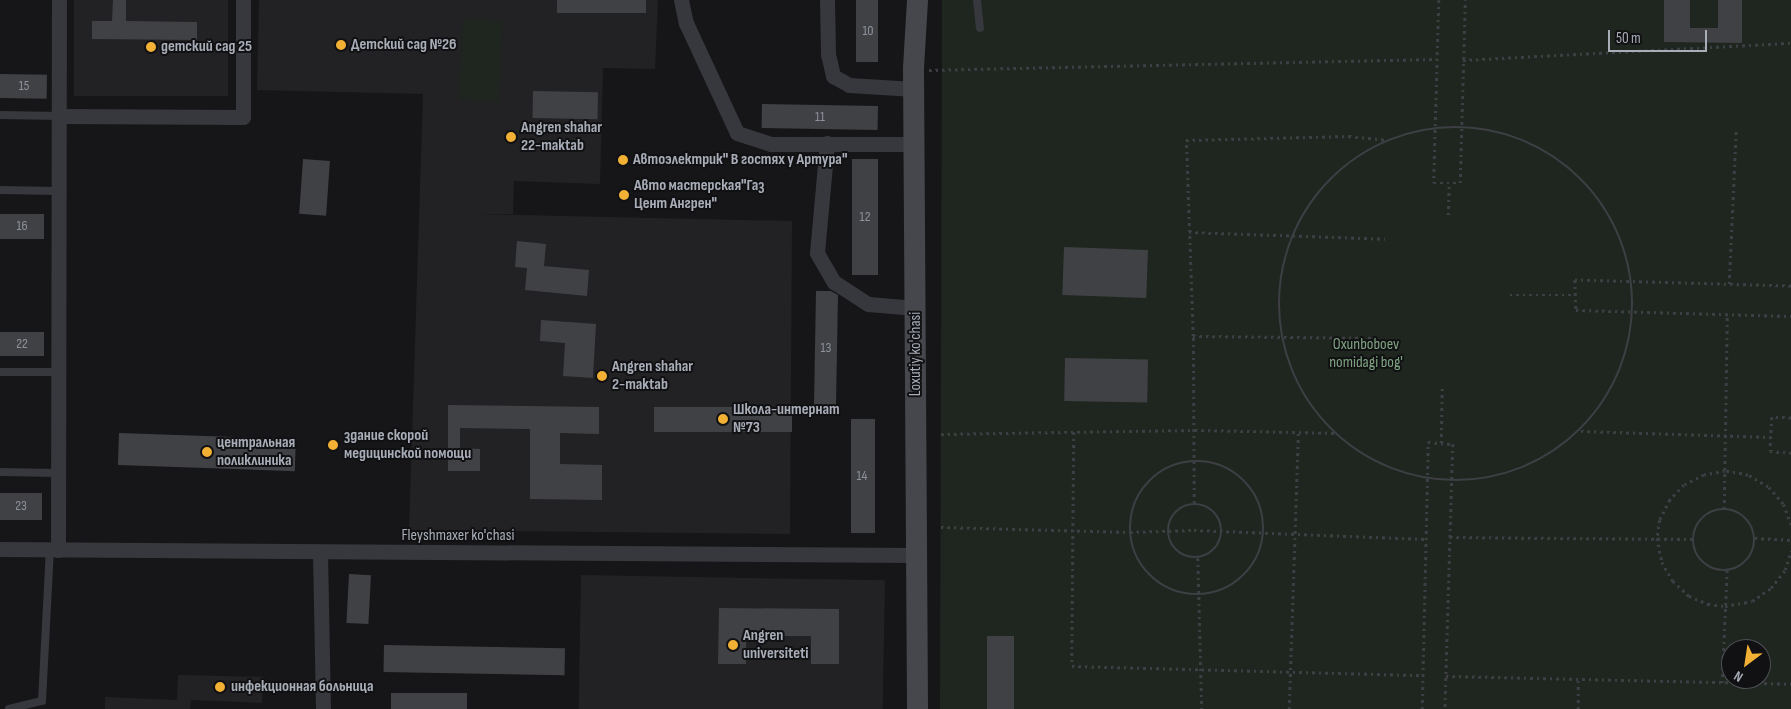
<!DOCTYPE html>
<meta charset="utf-8">
<style>
body{margin:0}
#map{position:relative;width:1791px;height:709px;overflow:hidden;background:#161618;font-family:"Sofia Sans Condensed",sans-serif}
div>[style]{position:absolute}
.built>*{inset:0;background:#222225;transform-origin:0 0}
.green>*{inset:0;background:#1e261f;transform-origin:0 0}
.building>*{inset:0;background:#404145;transform-origin:0 0}
.path>*{height:2.5px;margin-top:-1.25px;transform-origin:0;background:repeating-linear-gradient(90deg,#3d3f44 0 2.5px,transparent 0 6.5px)}
.path>.ring{margin:-1.25px;padding:0;box-sizing:content-box;background:none;border:2.5px solid #3d3f44;border-radius:50%}
.lane>*{height:8px;margin:-4px;padding:0 4px;transform-origin:4px;border-radius:4px;background:#37383d}
.street>*{height:15px;margin:-7.5px;padding:0 7.5px;transform-origin:7.5px;border-radius:7.5px;background:#37383d}
.secondary>*{height:21px;margin:-10.5px;padding:0 10.5px;transform-origin:10.5px;border-radius:10.5px;background:#45474d}
.dots>*{width:14px;height:14px;translate:-50% -50%;box-sizing:border-box;border:2px solid #111113;border-radius:50%}
span{translate:-50% -50%;white-space:nowrap;text-align:center;line-height:1.15;-webkit-text-stroke:4px #111113;paint-order:stroke}
.number-label{font-size:14px;color:#8e929b}
.number-label span{-webkit-text-stroke-width:0}
.poi-label{font-size:16px;color:#a8adb8;font-weight:700}
.left{translate:0 -50%;text-align:left}
.park-label{font-size:16px;color:#7fa381}
.street-label{font-size:16px;color:#a8adb8}
.north{position:absolute;left:1721px;top:639px;width:50px;height:50px;box-sizing:border-box;background:#111113;border:1px solid #4d4f55;border-radius:50%;rotate:211deg;font-size:14px;font-weight:700;line-height:20px;text-align:center;color:#a8adb8}
.north::after{content:'';display:block;margin:auto;width:18px;height:22px;background:#f2b134;clip-path:polygon(50% 0,100% 100%,50% 72%,0 100%)}
.scale{position:absolute;left:1608px;top:30px;width:99px;height:22px;box-sizing:border-box;border:2px solid #a8adb8;border-top:0;padding-left:6px;font-size:15px;line-height:18px;white-space:nowrap;color:#a8adb8;-webkit-text-stroke:4px #111113;paint-order:stroke}
</style>
<div id="map">
<div class="built">
<i style="left:74px;top:0;width:154px;height:96px"></i>
<i style="clip-path:polygon(259px 0,658px 0,655px 69px,603px 68px,600px 184px,514px 181px,513px 214px,473px 214px,792px 221px,790px 534px,409px 530px,423px 94px,257px 90px)"></i>
<i style="left:581px;top:575px;width:304px;height:134px;rotate:1deg"></i>
<i style="clip-path:polygon(178px 675px,263px 677px,262px 703px,191px 700px,190px 709px,105px 709px,105px 697px,177px 700px)"></i>
</div>
<div class="green">
<i style="clip-path:polygon(evenodd,942px 0,1791px 0,1791px 709px,940px 709px,942px 0,1731px 649px,1761px 649px,1761px 679px,1731px 679px,1731px 649px)"></i>
<i style="left:463px;top:19px;width:40px;height:80px;rotate:3deg"></i>
</div>
<div class="building">
<i style="clip-path:polygon(113px 0,126px 0,126px 21px,197px 22px,197px 40px,92px 39px,92px 21px,112px 21px)"></i>
<i style="left:557px;top:0;width:89px;height:13px"></i>
<i style="left:856px;top:0;width:22px;height:62px"></i>
<i style="clip-path:polygon(1664px 0,1690px 0,1690px 28px,1718px 28px,1718px 0,1742px 0,1742px 43px,1664px 42px)"></i>
<i style="left:0;top:74px;width:47px;height:24px;rotate:1deg"></i>
<i style="left:533px;top:91px;width:65px;height:27px;rotate:1deg"></i>
<i style="left:762px;top:104px;width:116px;height:24px;rotate:1deg"></i>
<i style="left:303px;top:159px;width:27px;height:55px;rotate:4deg"></i>
<i style="left:852px;top:159px;width:26px;height:116px"></i>
<i style="left:0;top:214px;width:44px;height:25px"></i>
<i style="clip-path:polygon(517px 241px,546px 244px,544px 266px,589px 270px,587px 296px,525px 290px,527px 268px,515px 267px)"></i>
<i style="left:1064px;top:247px;width:84px;height:48px;rotate:2deg"></i>
<i style="clip-path:polygon(816px 291px,831px 291px,838px 295px,836px 405px,814px 405px)"></i>
<i style="clip-path:polygon(541px 320px,596px 324px,593px 378px,563px 376px,565px 343px,540px 341px)"></i>
<i style="left:0;top:332px;width:44px;height:24px"></i>
<i style="left:1065px;top:358px;width:83px;height:43px;rotate:1deg"></i>
<i style="clip-path:polygon(448px 405px,599px 407px,599px 434px,560px 433px,560px 464px,602px 465px,602px 500px,530px 499px,530px 429px,460px 428px,460px 448px,480px 449px,480px 471px,448px 471px)"></i>
<i style="left:654px;top:407px;width:138px;height:25px"></i>
<i style="left:851px;top:419px;width:24px;height:114px"></i>
<i style="left:119px;top:433px;width:177px;height:32px;rotate:2deg"></i>
<i style="left:0;top:493px;width:42px;height:27px"></i>
<i style="left:349px;top:574px;width:22px;height:49px;rotate:3deg"></i>
<i style="clip-path:polygon(719px 608px,839px 609px,839px 664px,811px 664px,811px 636px,746px 636px,746px 664px,718px 664px)"></i>
<i style="left:987px;top:636px;width:27px;height:73px"></i>
<i style="left:384px;top:645px;width:181px;height:27px;rotate:1deg"></i>
<i style="left:391px;top:693px;width:76px;height:16px"></i>
</div>
<div class="path">
<i style="left:1439px;top:0;width:183px;rotate:91.6deg"></i>
<i style="left:1434px;top:183px;width:26px"></i>
<i style="left:1460px;top:183px;width:183px;rotate:-88.4deg"></i>
<i style="left:1463px;top:60px;width:328px;rotate:-3deg"></i>
<i style="left:929px;top:70px;width:508px;rotate:-1.24deg"></i>
<i class="ring" style="left:1279px;top:127px;width:351.5px;height:351.5px"></i>
<i style="left:1448px;top:215px;width:32px;rotate:-88deg"></i>
<i style="left:1189px;top:232px;width:196px;rotate:2deg"></i>
<i style="left:1729px;top:284px;width:155px;rotate:-87.4deg"></i>
<i style="left:1791px;top:286px;width:216px;rotate:-178.4deg"></i>
<i style="left:1575px;top:280px;width:30px;rotate:88deg"></i>
<i style="left:1576px;top:310px;width:215px;rotate:1.6deg"></i>
<i style="left:1510px;top:295px;width:66px"></i>
<i style="left:1193px;top:336px;width:183px;rotate:0.6deg"></i>
<i style="left:1791px;top:418px;width:19px;rotate:-177deg"></i>
<i style="left:1772px;top:417px;width:34px;rotate:93deg"></i>
<i style="left:1770px;top:451px;width:21px;rotate:5deg"></i>
<i style="left:1581px;top:431px;width:190px;rotate:1.8deg"></i>
<i style="left:1074px;top:432px;width:234px;rotate:90.5deg"></i>
<i style="left:1072px;top:666px;width:351px;rotate:1.5deg"></i>
<i style="left:941px;top:434px;width:254px;rotate:-0.9deg"></i>
<i style="left:1195px;top:430px;width:140px;rotate:1.2deg"></i>
<i style="left:1441px;top:443px;width:57px;rotate:-89deg"></i>
<i class="ring" style="left:1130px;top:461px;width:131.5px;height:131.5px"></i>
<i style="left:1194px;top:503px;width:167px;rotate:-90.3deg"></i>
<i style="left:1193px;top:336px;width:196px;rotate:-92deg"></i>
<i style="left:1186px;top:140px;width:163px;rotate:-1.4deg"></i>
<i style="left:1349px;top:136px;width:39px;rotate:6deg"></i>
<i class="ring" style="left:1168px;top:504px;width:51.5px;height:51.5px"></i>
<i style="left:1724px;top:509px;width:195px;rotate:-89.1deg"></i>
<i class="ring" style="left:1693px;top:509px;width:59.5px;height:59.5px"></i>
<i style="left:1791px;top:525px;width:22px;rotate:-111deg"></i>
<i style="left:1783px;top:504px;width:23px;rotate:-131deg"></i>
<i style="left:1768px;top:487px;width:23px;rotate:-149deg"></i>
<i style="left:1748px;top:475px;width:23px;rotate:-170deg"></i>
<i style="left:1725px;top:471px;width:21px;rotate:169deg"></i>
<i style="left:1704px;top:475px;width:22px;rotate:153deg"></i>
<i style="left:1684px;top:485px;width:21px;rotate:133deg"></i>
<i style="left:1670px;top:500px;width:22px;rotate:117deg"></i>
<i style="left:1660px;top:520px;width:18px;rotate:99deg"></i>
<i style="left:1657px;top:538px;width:25px;rotate:78deg"></i>
<i style="left:1662px;top:562px;width:22px;rotate:60deg"></i>
<i style="left:1673px;top:581px;width:22px;rotate:43deg"></i>
<i style="left:1689px;top:596px;width:21px;rotate:23deg"></i>
<i style="left:1708px;top:604px;width:17px;rotate:7deg"></i>
<i style="left:1725px;top:606px;width:27px;rotate:-10deg"></i>
<i style="left:1752px;top:601px;width:23px;rotate:-34deg"></i>
<i style="left:1771px;top:588px;width:23px;rotate:-52deg"></i>
<i style="left:1785px;top:570px;width:20px;rotate:-72deg"></i>
<i style="left:941px;top:527px;width:189px;rotate:1.5deg"></i>
<i style="left:1130px;top:532px;width:64px;rotate:-1.8deg"></i>
<i style="left:1194px;top:530px;width:232px;rotate:2.2deg"></i>
<i style="left:1450px;top:537px;width:243px;rotate:0.5deg"></i>
<i style="left:1755px;top:538px;width:36px;rotate:3deg"></i>
<i style="left:1198px;top:558px;width:151px;rotate:88.5deg"></i>
<i style="left:1446px;top:676px;width:345px;rotate:1.3deg"></i>
<i style="left:1722px;top:683px;width:113px;rotate:-87.5deg"></i>
<i style="left:1289px;top:709px;width:277px;rotate:-88.1deg"></i>
<i style="left:1422px;top:709px;width:267px;rotate:-88.7deg"></i>
<i style="left:1428px;top:442px;width:25px;rotate:5deg"></i>
<i style="left:1453px;top:444px;width:265px;rotate:91.7deg"></i>
<i style="left:1578px;top:709px;width:28px;rotate:-90deg"></i>
</div>
<div class="lane">
<i style="left:977px;top:0;width:28px;rotate:84deg"></i>
<i style="left:0;top:115px;width:59px;rotate:1deg"></i>
<i style="left:0;top:190px;width:59px;rotate:1deg"></i>
<i style="left:0;top:372px;width:58px"></i>
<i style="left:0;top:472px;width:58px;rotate:1deg"></i>
<i style="left:9px;top:709px;width:34px;rotate:-14deg"></i>
<i style="left:42px;top:701px;width:151px;rotate:-87deg"></i>
</div>
<div class="street">
<i style="left:681px;top:0;width:24px;rotate:78deg"></i>
<i style="left:686px;top:23px;width:121px;rotate:65.1deg"></i>
<i style="left:737px;top:133px;width:36px;rotate:18deg"></i>
<i style="left:771px;top:144px;width:142px"></i>
<i style="left:827px;top:0;width:54px;rotate:88.9deg"></i>
<i style="left:828px;top:54px;width:23px;rotate:77deg"></i>
<i style="left:833px;top:76px;width:18px;rotate:29deg"></i>
<i style="left:849px;top:85px;width:65px;rotate:3.5deg"></i>
<i style="left:59px;top:116px;width:184px;rotate:0.3deg"></i>
<i style="left:243px;top:117px;width:117px;rotate:-90deg"></i>
<i style="left:827px;top:143px;width:110px;rotate:95.2deg"></i>
<i style="left:817px;top:253px;width:34px;rotate:60deg"></i>
<i style="left:834px;top:282px;width:40px;rotate:32.9deg"></i>
<i style="left:868px;top:304px;width:48px;rotate:4.8deg"></i>
<i style="left:0;top:549px;width:916px;rotate:0.38deg"></i>
<i style="left:58px;top:550px;width:550px;rotate:-89.9deg"></i>
<i style="left:320px;top:553px;width:156px;rotate:88.9deg"></i>
</div>
<div class="secondary">
<i style="left:917px;top:0;width:68px;rotate:93.4deg"></i>
<i style="left:913px;top:68px;width:641px;rotate:89.64deg"></i>
</div>
<div class="dots">
<i style="left:341px;top:45px;background:#f2b134"></i>
<i style="left:151px;top:47px;background:#f2b134"></i>
<i style="left:511px;top:137px;background:#f2b134"></i>
<i style="left:623px;top:160px;background:#f2b134"></i>
<i style="left:624px;top:195px;background:#f2b134"></i>
<i style="left:602px;top:376px;background:#f2b134"></i>
<i style="left:723px;top:419px;background:#f2b134"></i>
<i style="left:333px;top:445px;background:#f2b134"></i>
<i style="left:207px;top:452px;background:#f2b134"></i>
<i style="left:733px;top:645px;background:#f2b134"></i>
<i style="left:220px;top:687px;background:#f2b134"></i>
</div>
<div class="number-label">
<span style="left:868px;top:31px">10</span>
<span style="left:24px;top:86px">15</span>
<span style="left:820px;top:117px">11</span>
<span style="left:865px;top:217px">12</span>
<span style="left:22px;top:226px">16</span>
<span style="left:22px;top:344px">22</span>
<span style="left:826px;top:348px">13</span>
<span style="left:862px;top:476px">14</span>
<span style="left:21px;top:506px">23</span>
</div>
<div class="poi-label">
<span class="left" style="left:351px;top:45px">Детский сад №26</span>
<span class="left" style="left:161px;top:47px">детский сад 25</span>
<span class="left" style="left:521px;top:137px">Angren shahar<br>22-maktab</span>
<span class="left" style="left:633px;top:160px">Автоэлектрик" В гостях у Артура"</span>
<span class="left" style="left:634px;top:195px">Авто мастерская"Газ<br>Цент Ангрен"</span>
<span class="left" style="left:612px;top:376px">Angren shahar<br>2-maktab</span>
<span class="left" style="left:733px;top:419px">Школа-интернат<br>№73</span>
<span class="left" style="left:344px;top:445px">здание скорой<br>медицинской помощи</span>
<span class="left" style="left:217px;top:452px">центральная<br>поликлиника</span>
<span class="left" style="left:743px;top:645px">Angren<br>universiteti</span>
<span class="left" style="left:231px;top:687px">инфекционная больница</span>
</div>
<div class="park-label">
<span style="left:1366px;top:354px">Oxunboboev<br>nomidagi bog'</span>
</div>
<div class="street-label">
<span style="left:916px;top:354px;rotate:-90deg">Loxutiy ko'chasi</span>
<span style="left:458px;top:536px">Fleyshmaxer ko'chasi</span>
</div>
<div class="north">N</div>
<div class="scale">50 m</div>
</div>
